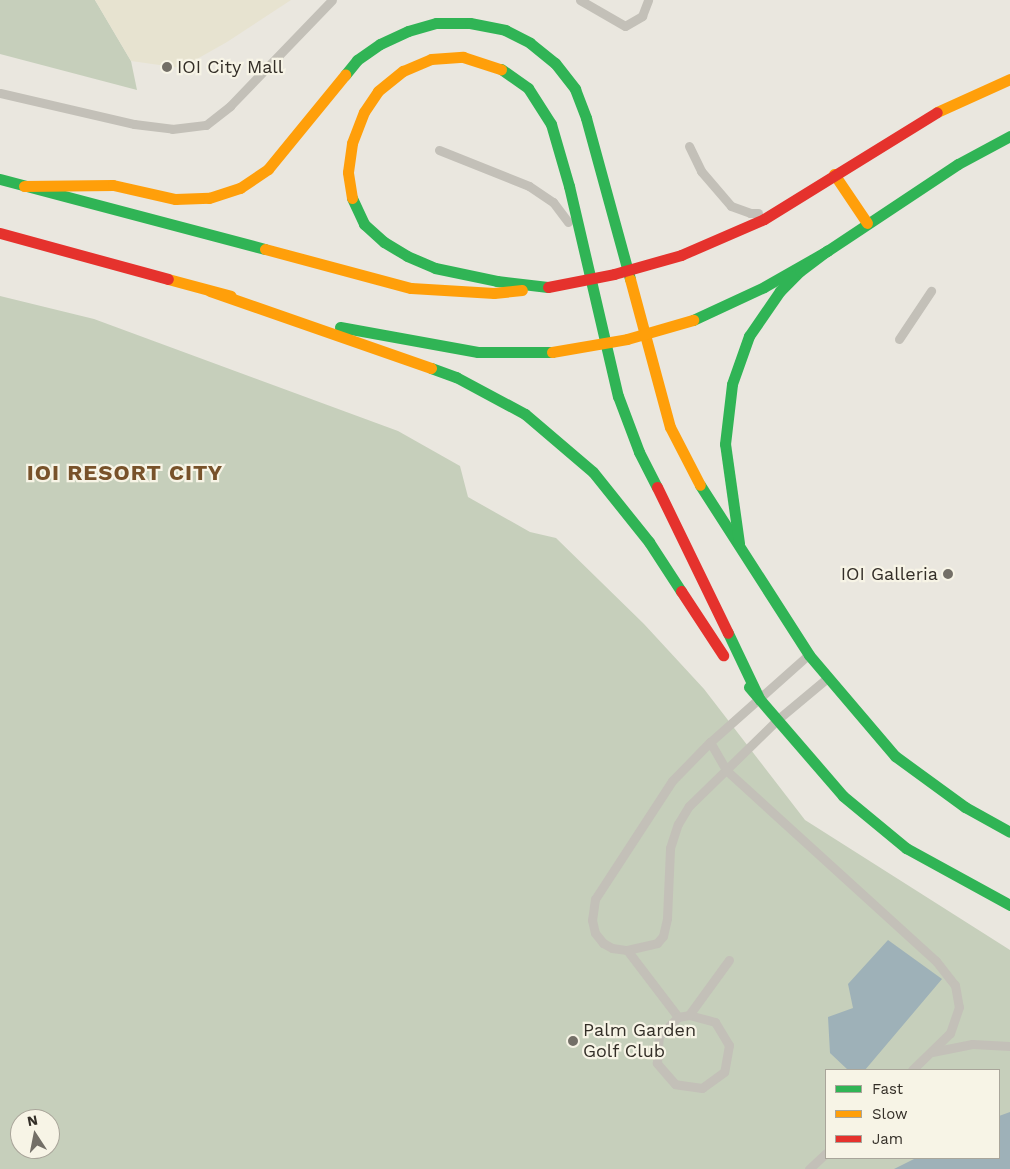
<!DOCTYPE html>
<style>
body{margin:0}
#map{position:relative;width:1010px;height:1169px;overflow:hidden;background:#eae7df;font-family:"Work Sans",sans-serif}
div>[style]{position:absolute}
.green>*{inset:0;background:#c6cfbb}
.plaza>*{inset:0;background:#e7e3d0}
.water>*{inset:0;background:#9eb1b8}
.lane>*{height:9px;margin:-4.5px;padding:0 4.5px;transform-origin:4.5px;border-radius:4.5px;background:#c3c0b8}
.fast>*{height:11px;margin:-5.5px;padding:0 5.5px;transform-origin:5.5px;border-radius:5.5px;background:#30b455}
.slow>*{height:11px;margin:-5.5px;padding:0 5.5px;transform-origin:5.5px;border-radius:5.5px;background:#ff9f0a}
.jam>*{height:11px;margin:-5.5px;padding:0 5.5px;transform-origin:5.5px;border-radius:5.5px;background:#e5322d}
.slow-bridge>*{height:11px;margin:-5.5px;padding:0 5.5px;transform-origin:5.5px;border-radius:5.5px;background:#ff9f0a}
.jam-bridge>*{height:11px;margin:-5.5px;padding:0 5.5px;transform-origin:5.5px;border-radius:5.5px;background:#e5322d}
.dots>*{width:14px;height:14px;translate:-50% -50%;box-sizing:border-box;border:2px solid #f7f4e6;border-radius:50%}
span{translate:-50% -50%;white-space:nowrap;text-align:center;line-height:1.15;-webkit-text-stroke:4.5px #f7f4e6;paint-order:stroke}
.poi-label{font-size:18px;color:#332e27}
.left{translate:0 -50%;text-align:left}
.right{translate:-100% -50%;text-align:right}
.district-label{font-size:22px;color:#78522a;font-weight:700;letter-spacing:1px}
.legend{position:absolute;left:825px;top:1069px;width:175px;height:90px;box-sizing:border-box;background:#f7f4e6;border:1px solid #a9a59a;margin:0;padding:6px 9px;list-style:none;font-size:15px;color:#332e27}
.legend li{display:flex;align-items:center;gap:10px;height:25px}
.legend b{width:25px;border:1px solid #a9a59a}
.north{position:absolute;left:10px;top:1109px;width:50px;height:50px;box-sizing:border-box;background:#f7f4e6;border:1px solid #a9a59a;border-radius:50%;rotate:349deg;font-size:14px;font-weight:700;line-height:20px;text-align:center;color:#332e27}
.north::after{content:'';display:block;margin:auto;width:18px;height:22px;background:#736f67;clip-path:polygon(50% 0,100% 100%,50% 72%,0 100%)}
</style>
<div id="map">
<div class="green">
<i style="clip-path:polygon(0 0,95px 0,131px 61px,137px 90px,0 54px)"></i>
<i style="clip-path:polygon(evenodd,0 296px,94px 319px,398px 431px,460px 466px,468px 497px,530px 532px,556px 538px,644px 624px,704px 689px,805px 820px,1010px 950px,1010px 1169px,0 1169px,0 296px,826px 1070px,999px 1070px,999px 1158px,826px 1158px,826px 1070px,0 296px,20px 1119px,50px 1119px,50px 1149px,20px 1149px,20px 1119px)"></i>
</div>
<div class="plaza">
<i style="clip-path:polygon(95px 0,291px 0,227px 42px,181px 68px,131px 61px)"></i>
</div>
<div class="water">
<i style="clip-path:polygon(888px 940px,942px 979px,865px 1070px,848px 1070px,830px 1053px,828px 1017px,853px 1008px,848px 984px)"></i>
<i style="clip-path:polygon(1010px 1112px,1010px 1169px,894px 1169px,916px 1158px,999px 1158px,999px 1116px)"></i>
</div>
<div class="lane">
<i style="left:580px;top:0;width:52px;rotate:30deg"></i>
<i style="left:625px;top:26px;width:20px;rotate:-30deg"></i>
<i style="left:642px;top:16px;width:17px;rotate:-69deg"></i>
<i style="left:0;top:93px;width:138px;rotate:13deg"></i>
<i style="left:134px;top:124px;width:38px;rotate:7deg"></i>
<i style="left:172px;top:129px;width:34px;rotate:-7deg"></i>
<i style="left:206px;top:125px;width:31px;rotate:-38deg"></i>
<i style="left:230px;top:106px;width:147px;rotate:-46.1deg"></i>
<i style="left:689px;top:146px;width:28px;rotate:64deg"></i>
<i style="left:701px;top:171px;width:46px;rotate:49.4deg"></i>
<i style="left:731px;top:206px;width:20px;rotate:20deg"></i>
<i style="left:750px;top:213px;width:8px"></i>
<i style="left:439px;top:150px;width:97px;rotate:21.8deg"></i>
<i style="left:529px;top:186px;width:29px;rotate:34deg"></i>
<i style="left:553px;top:202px;width:25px;rotate:53deg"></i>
<i style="left:899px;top:339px;width:58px;rotate:-56.3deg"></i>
<i style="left:807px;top:656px;width:130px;rotate:138.4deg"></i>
<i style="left:710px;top:742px;width:54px;rotate:134.3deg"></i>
<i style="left:672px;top:781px;width:141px;rotate:123.1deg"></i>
<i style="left:595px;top:899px;width:21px;rotate:98deg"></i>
<i style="left:592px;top:920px;width:13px;rotate:77deg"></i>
<i style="left:595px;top:933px;width:13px;rotate:51deg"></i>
<i style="left:603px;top:943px;width:10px;rotate:29deg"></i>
<i style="left:612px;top:948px;width:15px;rotate:8deg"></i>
<i style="left:627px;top:950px;width:31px;rotate:-13deg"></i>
<i style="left:657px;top:943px;width:9px;rotate:-49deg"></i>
<i style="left:663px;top:936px;width:18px;rotate:-77deg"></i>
<i style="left:667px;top:918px;width:70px;rotate:-87.5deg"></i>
<i style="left:670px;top:848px;width:25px;rotate:-72deg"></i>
<i style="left:678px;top:824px;width:21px;rotate:-59deg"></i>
<i style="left:689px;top:806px;width:123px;rotate:-44.3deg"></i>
<i style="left:777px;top:720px;width:64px;rotate:-39.9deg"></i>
<i style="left:710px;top:742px;width:32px;rotate:60deg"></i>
<i style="left:726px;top:770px;width:284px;rotate:42.3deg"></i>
<i style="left:936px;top:961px;width:31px;rotate:52deg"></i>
<i style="left:955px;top:985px;width:22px;rotate:80deg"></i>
<i style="left:959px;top:1007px;width:28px;rotate:109deg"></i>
<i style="left:950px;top:1033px;width:53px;rotate:135.8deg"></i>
<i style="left:627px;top:950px;width:84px;rotate:52.7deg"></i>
<i style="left:689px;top:1015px;width:27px;rotate:15deg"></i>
<i style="left:715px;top:1022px;width:27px;rotate:59deg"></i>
<i style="left:729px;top:1045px;width:27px;rotate:100deg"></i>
<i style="left:724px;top:1072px;width:27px;rotate:144deg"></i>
<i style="left:702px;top:1088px;width:27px;rotate:-172deg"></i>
<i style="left:675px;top:1084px;width:28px;rotate:-131deg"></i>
<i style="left:657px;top:1063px;width:27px;rotate:-86deg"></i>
<i style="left:659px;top:1036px;width:27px;rotate:-45deg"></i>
<i style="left:678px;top:1017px;width:11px;rotate:-10deg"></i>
<i style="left:689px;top:1015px;width:68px;rotate:-54deg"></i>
<i style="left:932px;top:1052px;width:41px;rotate:-11.3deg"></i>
<i style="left:972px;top:1044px;width:38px;rotate:3deg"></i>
<i style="left:809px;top:1169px;width:23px;rotate:-43deg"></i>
</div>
<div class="fast">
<i style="left:501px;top:69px;width:33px;rotate:35deg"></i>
<i style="left:528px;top:88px;width:43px;rotate:57.4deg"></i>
<i style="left:551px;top:124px;width:65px;rotate:73.8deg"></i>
<i style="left:569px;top:186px;width:216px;rotate:76.9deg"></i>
<i style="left:618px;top:396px;width:60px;rotate:69.4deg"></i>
<i style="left:639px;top:452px;width:39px;rotate:63deg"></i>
<i style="left:345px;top:75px;width:19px;rotate:-51deg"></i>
<i style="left:357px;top:60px;width:28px;rotate:-35deg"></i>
<i style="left:380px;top:44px;width:31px;rotate:-25deg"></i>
<i style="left:408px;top:31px;width:29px;rotate:-16deg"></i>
<i style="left:436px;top:23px;width:34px"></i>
<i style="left:470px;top:23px;width:36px;rotate:11deg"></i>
<i style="left:505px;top:30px;width:28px;rotate:27deg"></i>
<i style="left:530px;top:43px;width:32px;rotate:39deg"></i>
<i style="left:555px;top:63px;width:33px;rotate:52deg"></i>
<i style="left:575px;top:89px;width:31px;rotate:69deg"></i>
<i style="left:586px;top:118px;width:167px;rotate:74.7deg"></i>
<i style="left:0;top:179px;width:274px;rotate:14.8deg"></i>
<i style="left:352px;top:198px;width:29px;rotate:65deg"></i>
<i style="left:364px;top:224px;width:27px;rotate:42deg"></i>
<i style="left:384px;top:242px;width:27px;rotate:31deg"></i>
<i style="left:407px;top:256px;width:30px;rotate:23deg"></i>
<i style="left:435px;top:268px;width:63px;rotate:11.8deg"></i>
<i style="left:497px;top:281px;width:51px;rotate:6.7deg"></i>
<i style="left:693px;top:320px;width:78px;rotate:-24.9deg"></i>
<i style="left:764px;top:287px;width:73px;rotate:-29.7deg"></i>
<i style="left:827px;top:251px;width:157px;rotate:-33.6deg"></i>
<i style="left:958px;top:164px;width:59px;rotate:-28.3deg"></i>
<i style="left:340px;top:327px;width:140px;rotate:10.3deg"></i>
<i style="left:478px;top:352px;width:74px"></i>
<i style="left:431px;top:368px;width:27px;rotate:20deg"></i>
<i style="left:456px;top:377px;width:78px;rotate:28.2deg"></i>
<i style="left:525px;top:414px;width:89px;rotate:40.5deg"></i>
<i style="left:593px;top:472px;width:90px;rotate:51.3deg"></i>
<i style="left:649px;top:542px;width:59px;rotate:56.9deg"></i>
<i style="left:700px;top:485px;width:202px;rotate:57.3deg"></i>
<i style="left:809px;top:655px;width:133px;rotate:49.6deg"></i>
<i style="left:895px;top:756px;width:87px;rotate:36.1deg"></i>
<i style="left:965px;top:807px;width:51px;rotate:29.1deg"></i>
<i style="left:739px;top:543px;width:100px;rotate:-98deg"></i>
<i style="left:725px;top:444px;width:60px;rotate:-83.3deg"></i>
<i style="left:732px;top:384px;width:51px;rotate:-70.5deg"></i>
<i style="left:749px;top:336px;width:55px;rotate:-55.4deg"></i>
<i style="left:780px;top:291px;width:28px;rotate:-45deg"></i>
<i style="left:800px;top:271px;width:34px;rotate:-37deg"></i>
<i style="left:728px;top:633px;width:74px;rotate:64.5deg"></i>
<i style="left:749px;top:687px;width:144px;rotate:49.2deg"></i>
<i style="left:843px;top:796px;width:82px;rotate:39.5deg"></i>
<i style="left:906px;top:848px;width:119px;rotate:28.7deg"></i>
</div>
<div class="slow">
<i style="left:937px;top:112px;width:80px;rotate:-24.3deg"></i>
<i style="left:834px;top:174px;width:59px;rotate:56deg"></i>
<i style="left:24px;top:186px;width:89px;rotate:-0.6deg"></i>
<i style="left:113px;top:185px;width:64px;rotate:12.7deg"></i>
<i style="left:175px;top:199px;width:34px;rotate:-2deg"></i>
<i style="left:209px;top:198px;width:33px;rotate:-18deg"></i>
<i style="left:240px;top:188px;width:34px;rotate:-34deg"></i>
<i style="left:268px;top:169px;width:122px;rotate:-50.7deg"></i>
<i style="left:352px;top:198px;width:26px;rotate:-99deg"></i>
<i style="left:348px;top:172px;width:29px;rotate:-82deg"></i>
<i style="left:352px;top:143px;width:33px;rotate:-69deg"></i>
<i style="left:364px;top:112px;width:25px;rotate:-56deg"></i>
<i style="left:378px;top:91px;width:32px;rotate:-39deg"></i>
<i style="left:403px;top:71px;width:30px;rotate:-23deg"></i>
<i style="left:431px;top:59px;width:32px;rotate:-4deg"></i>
<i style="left:463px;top:57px;width:40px;rotate:18deg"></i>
<i style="left:265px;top:249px;width:151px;rotate:15deg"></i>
<i style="left:411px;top:288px;width:83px;rotate:3.4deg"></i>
<i style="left:494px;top:293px;width:28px;rotate:-6deg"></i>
<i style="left:168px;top:279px;width:65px;rotate:15.1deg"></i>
<i style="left:630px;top:279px;width:153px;rotate:74.9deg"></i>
<i style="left:670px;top:427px;width:65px;rotate:62.7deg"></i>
<i style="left:210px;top:291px;width:234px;rotate:19.2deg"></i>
</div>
<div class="jam">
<i style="left:0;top:233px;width:174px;rotate:15.3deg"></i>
<i style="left:681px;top:255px;width:90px;rotate:-23.4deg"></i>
<i style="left:764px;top:219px;width:203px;rotate:-31.7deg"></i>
<i style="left:657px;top:487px;width:162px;rotate:64.1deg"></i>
<i style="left:681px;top:591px;width:77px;rotate:56.7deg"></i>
</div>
<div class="slow-bridge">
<i style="left:552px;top:352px;width:76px;rotate:-9.8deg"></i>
<i style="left:627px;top:339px;width:69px;rotate:-16.1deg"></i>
</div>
<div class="jam-bridge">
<i style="left:548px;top:287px;width:67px;rotate:-11.1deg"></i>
<i style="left:614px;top:274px;width:70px;rotate:-15.8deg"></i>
</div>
<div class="dots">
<i style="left:167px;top:67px;background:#736f67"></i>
<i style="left:948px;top:574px;background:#736f67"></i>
<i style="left:573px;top:1041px;background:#736f67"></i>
</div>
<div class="poi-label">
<span class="left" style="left:177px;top:67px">IOI City Mall</span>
<span class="right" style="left:938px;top:574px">IOI Galleria</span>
<span class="left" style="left:583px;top:1041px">Palm Garden<br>Golf Club</span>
</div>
<div class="district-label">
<span style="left:125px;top:473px">IOI RESORT CITY</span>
</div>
<ul class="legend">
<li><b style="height:6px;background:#30b455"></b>Fast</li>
<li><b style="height:6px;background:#ff9f0a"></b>Slow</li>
<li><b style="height:6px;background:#e5322d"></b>Jam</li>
</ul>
<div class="north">N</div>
</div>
